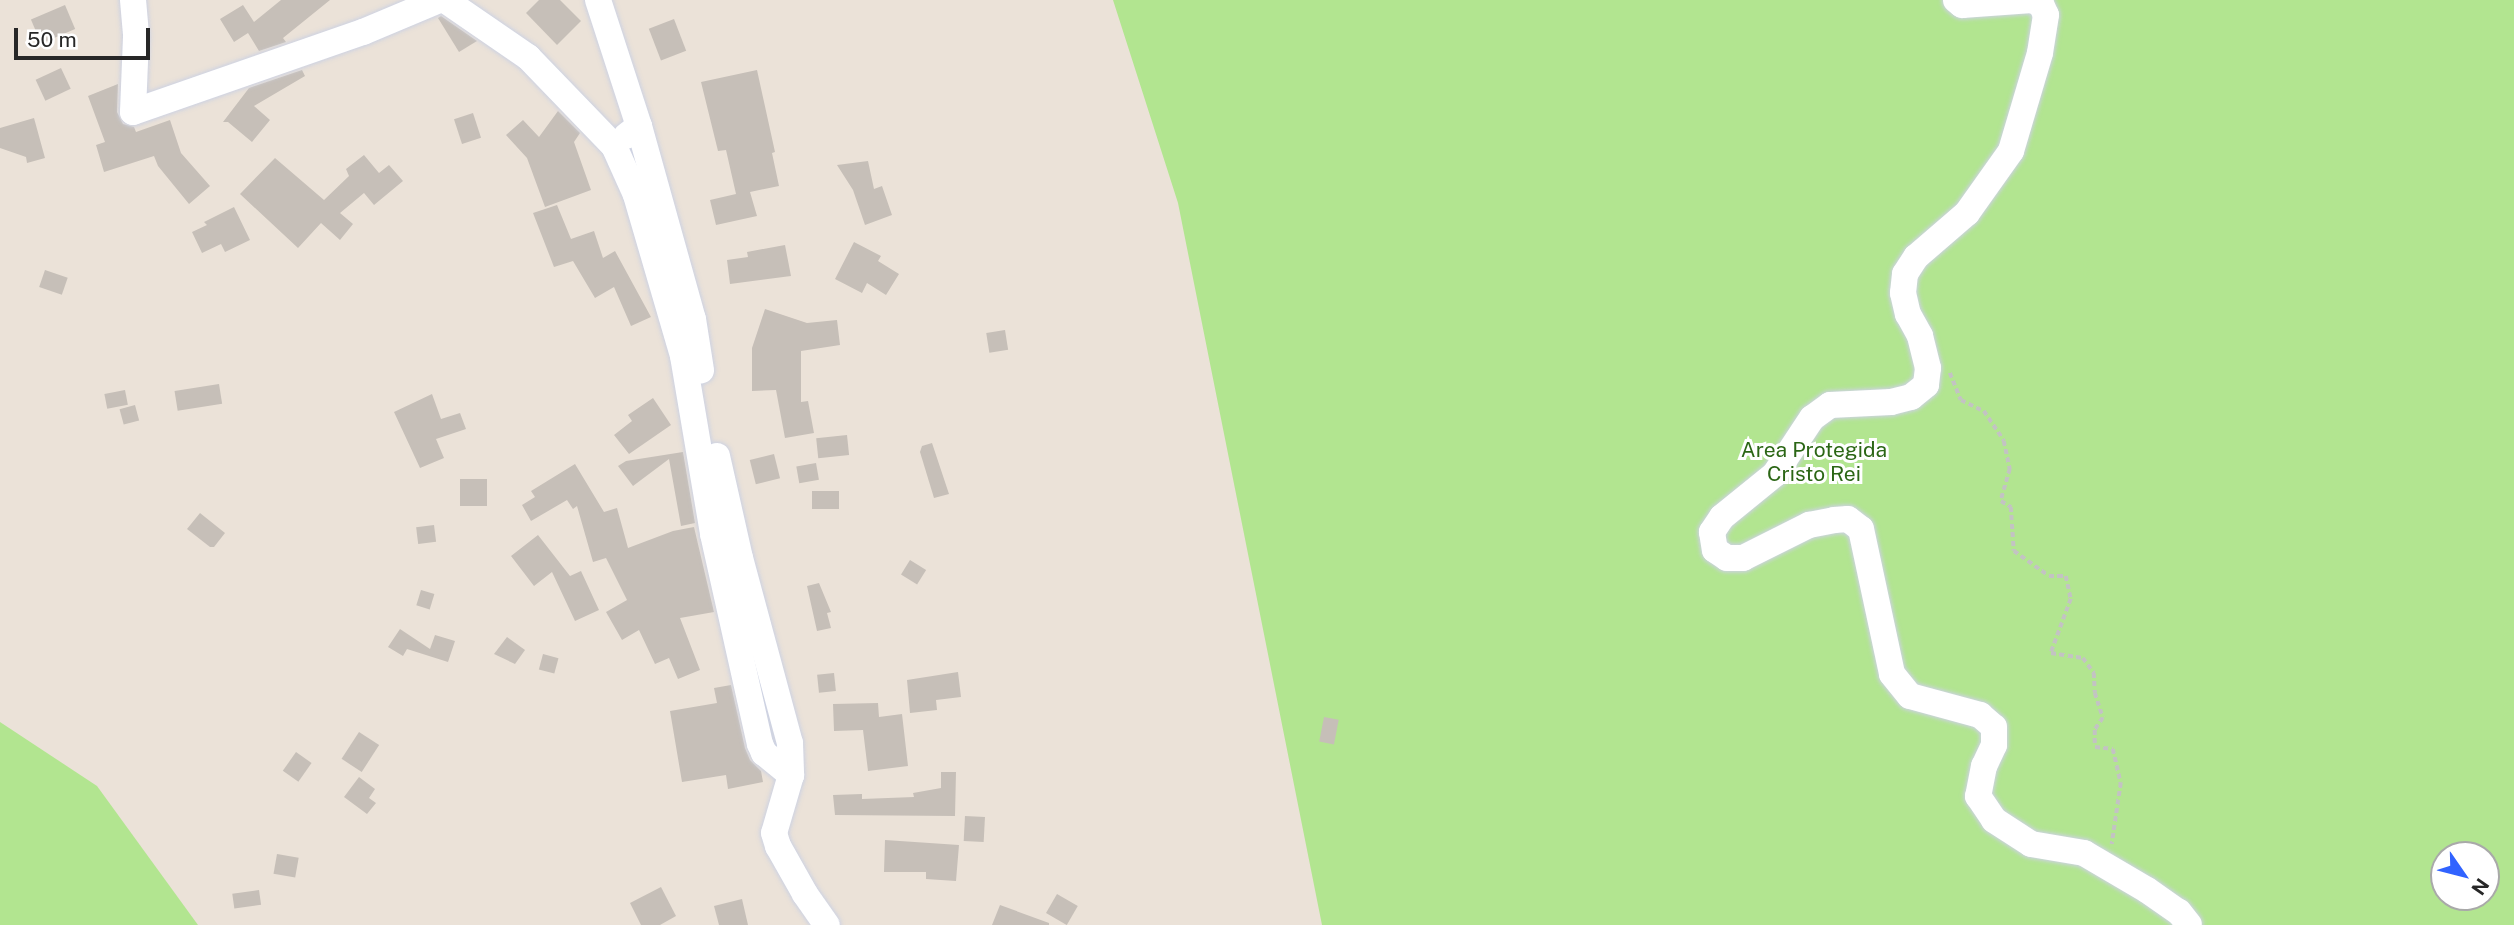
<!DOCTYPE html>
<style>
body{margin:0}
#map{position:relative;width:2514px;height:925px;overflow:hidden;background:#ebe2d8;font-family:"Public Sans",sans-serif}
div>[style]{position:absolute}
.green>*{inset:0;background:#b2e590}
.building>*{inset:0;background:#c6bfb8;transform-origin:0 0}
.path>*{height:3.5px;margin-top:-1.75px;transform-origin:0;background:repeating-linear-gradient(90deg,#c3c3c3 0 5px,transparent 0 8.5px)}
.roads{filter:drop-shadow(0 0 2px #cdd2e2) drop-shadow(0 0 2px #cdd2e2)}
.minor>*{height:26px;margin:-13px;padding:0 13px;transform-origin:13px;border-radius:13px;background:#fff}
span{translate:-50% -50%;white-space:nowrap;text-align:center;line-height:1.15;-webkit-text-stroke:6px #fff;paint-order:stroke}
.park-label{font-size:21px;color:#2b6615}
.north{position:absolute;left:2430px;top:841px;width:70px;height:70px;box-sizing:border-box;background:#fff;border:2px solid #a9a9a9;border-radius:50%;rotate:125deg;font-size:19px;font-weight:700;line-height:28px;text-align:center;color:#272727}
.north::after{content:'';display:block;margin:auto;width:24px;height:32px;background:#3163ff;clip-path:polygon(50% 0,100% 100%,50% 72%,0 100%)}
.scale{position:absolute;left:14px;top:28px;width:136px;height:32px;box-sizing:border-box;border:4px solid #272727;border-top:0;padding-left:9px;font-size:21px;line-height:24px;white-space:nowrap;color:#272727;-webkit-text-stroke:5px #fff;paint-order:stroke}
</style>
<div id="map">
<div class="green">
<i style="clip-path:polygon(evenodd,1113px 0,2514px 0,2514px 925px,1322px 925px,1178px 203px,1113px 0,2444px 855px,2486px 855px,2486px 897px,2444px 897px,2444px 855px)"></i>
<i style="clip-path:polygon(0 722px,97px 786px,198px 925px,0 925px)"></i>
</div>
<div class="building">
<i style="clip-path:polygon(281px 0,330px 0,283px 38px,286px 42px,259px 51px,248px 33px,234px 42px,220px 19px,243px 5px,254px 22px)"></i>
<i style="clip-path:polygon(539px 0,560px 0,581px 21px,557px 45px,526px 13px)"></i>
<i style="left:65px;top:5px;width:26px;height:37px;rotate:67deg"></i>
<i style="clip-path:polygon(441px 16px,477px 41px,459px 52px,438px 18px)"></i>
<i style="left:674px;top:19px;width:34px;height:27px;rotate:69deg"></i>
<i style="left:61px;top:68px;width:23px;height:28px;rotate:65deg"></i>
<i style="clip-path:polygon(302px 70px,305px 76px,254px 106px,270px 120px,252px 142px,228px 122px,223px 122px,249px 88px)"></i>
<i style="clip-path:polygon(757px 70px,775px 152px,772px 153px,779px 186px,750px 192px,757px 216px,716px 225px,710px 200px,736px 194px,726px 150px,718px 151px,701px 82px)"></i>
<i style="clip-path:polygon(118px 84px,117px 112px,123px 124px,134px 127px,136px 132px,170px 120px,181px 153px,210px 186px,189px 204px,158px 166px,154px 156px,104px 172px,96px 145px,105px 142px,88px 96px)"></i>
<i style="clip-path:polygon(558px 111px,580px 133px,574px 142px,591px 190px,545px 207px,527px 158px,506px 135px,523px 120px,539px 137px)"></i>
<i style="left:473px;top:113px;width:26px;height:20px;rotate:72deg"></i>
<i style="clip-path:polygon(34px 118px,45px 158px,27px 163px,26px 157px,0 148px,0 128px)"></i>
<i style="clip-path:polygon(364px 155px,379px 173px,389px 165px,403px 181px,374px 205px,364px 193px,340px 213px,353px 224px,340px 240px,321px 223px,298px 248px,240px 194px,275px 158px,324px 200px,349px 176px,346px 169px)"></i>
<i style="clip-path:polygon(868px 161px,874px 189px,882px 186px,892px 215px,865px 225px,853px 190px,837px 165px)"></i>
<i style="clip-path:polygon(557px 205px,571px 239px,594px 231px,603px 258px,615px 251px,651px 317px,631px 326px,614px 287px,595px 298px,573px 261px,554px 267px,533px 213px)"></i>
<i style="clip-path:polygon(234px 207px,250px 240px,225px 252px,221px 244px,202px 253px,192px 232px,207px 225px,204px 222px)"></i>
<i style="clip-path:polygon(854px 242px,881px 256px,878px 261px,899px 274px,886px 295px,867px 283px,862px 293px,835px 279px)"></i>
<i style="clip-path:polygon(785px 245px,791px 276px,730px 284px,727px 260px,748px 257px,747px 252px)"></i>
<i style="left:45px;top:270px;width:24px;height:18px;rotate:19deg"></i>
<i style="clip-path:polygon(765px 309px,807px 323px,837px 320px,840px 345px,801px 351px,801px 402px,808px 401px,814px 433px,785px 438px,776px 390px,752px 391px,752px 348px)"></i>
<i style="left:1005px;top:330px;width:20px;height:19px;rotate:81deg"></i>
<i style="left:219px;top:384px;width:20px;height:45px;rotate:81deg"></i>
<i style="left:125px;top:390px;width:15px;height:21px;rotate:79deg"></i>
<i style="clip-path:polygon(432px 394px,441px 419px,460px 413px,466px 429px,436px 439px,444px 458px,420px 468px,394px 412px)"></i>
<i style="clip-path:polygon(653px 398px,671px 425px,629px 454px,614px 435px,632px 421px,628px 415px)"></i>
<i style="left:135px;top:405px;width:16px;height:16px;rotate:75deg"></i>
<i style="left:847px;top:435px;width:20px;height:31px;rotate:84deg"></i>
<i style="clip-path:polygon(932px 443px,949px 494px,934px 498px,920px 452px,922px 446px)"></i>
<i style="clip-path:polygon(683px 452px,695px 523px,681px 526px,669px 459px,633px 486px,618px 466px,626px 461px)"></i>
<i style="left:774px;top:454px;width:25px;height:25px;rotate:76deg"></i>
<i style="left:816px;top:463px;width:17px;height:20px;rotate:80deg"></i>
<i style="clip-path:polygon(575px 464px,604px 512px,617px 508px,628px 548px,673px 531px,694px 527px,714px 612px,680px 618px,700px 670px,678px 679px,669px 658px,655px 664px,639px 630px,622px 640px,606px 612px,627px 600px,606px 558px,593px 562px,577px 506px,573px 509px,567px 500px,531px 521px,522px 505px,535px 497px,531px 491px)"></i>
<i style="left:460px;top:479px;width:27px;height:27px"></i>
<i style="left:839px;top:491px;width:18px;height:27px;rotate:90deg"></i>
<i style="clip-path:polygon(200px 513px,225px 533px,214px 547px,210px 547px,187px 529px)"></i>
<i style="left:434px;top:525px;width:17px;height:18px;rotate:83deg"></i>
<i style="clip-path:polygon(538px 535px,570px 576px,581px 571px,599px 610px,575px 621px,552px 572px,534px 586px,511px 556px)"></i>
<i style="left:910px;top:560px;width:19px;height:17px;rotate:32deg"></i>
<i style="clip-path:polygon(819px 583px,831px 612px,827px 613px,831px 628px,817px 631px,807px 586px)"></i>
<i style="left:421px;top:590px;width:14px;height:16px;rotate:17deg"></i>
<i style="clip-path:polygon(400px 629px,430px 649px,435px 635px,455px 641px,448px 662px,407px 649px,403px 656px,388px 647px)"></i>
<i style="clip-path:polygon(507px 637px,525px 650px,515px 664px,494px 654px)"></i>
<i style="left:543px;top:654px;width:16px;height:16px;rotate:15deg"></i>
<i style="clip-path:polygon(958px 672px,961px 697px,936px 700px,937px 710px,910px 713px,907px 680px)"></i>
<i style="left:834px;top:673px;width:18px;height:17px;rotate:84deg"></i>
<i style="clip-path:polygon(731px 685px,745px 748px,750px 760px,761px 771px,763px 782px,728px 789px,726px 775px,682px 782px,670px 711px,717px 703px,714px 688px)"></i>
<i style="clip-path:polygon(878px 703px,879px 717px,902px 714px,908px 766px,868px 771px,863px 730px,834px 731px,833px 704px)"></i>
<i style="left:1324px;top:717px;width:15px;height:25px;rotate:11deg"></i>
<i style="left:359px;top:732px;width:24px;height:32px;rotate:33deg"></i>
<i style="left:296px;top:752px;width:19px;height:23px;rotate:35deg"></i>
<i style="clip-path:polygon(941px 772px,956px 772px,955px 816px,835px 815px,833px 795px,862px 794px,862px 799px,914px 797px,913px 793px,941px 788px)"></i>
<i style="clip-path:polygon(359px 777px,375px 789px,369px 798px,376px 803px,367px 814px,344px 797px)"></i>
<i style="left:965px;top:816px;width:20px;height:25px;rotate:3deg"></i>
<i style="clip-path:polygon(885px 840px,959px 845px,956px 881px,926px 879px,926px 872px,884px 872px)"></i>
<i style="left:277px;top:854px;width:22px;height:20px;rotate:10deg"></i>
<i style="clip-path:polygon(661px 887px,676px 916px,660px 925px,641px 925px,630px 903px)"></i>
<i style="left:259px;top:890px;width:15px;height:27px;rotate:82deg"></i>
<i style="left:1057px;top:894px;width:24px;height:22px;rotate:30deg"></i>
<i style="clip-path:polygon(742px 899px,748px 925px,719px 925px,714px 906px)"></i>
<i style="clip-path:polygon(1000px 905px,1049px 923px,1049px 925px,992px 925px)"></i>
</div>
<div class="path">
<i style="left:1950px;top:373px;width:29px;rotate:68deg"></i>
<i style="left:1961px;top:400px;width:25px;rotate:26deg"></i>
<i style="left:1984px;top:411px;width:36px;rotate:56deg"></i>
<i style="left:2004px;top:441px;width:29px;rotate:78deg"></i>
<i style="left:2010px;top:469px;width:33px;rotate:106deg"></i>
<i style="left:2001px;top:501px;width:12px;rotate:31deg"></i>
<i style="left:2011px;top:507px;width:44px;rotate:86.1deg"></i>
<i style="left:2014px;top:551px;width:43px;rotate:35.5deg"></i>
<i style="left:2049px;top:576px;width:17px"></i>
<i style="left:2066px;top:576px;width:24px;rotate:78deg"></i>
<i style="left:2071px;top:599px;width:58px;rotate:110.3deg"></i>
<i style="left:2051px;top:653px;width:32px;rotate:9deg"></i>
<i style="left:2083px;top:658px;width:19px;rotate:54deg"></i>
<i style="left:2094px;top:673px;width:20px;rotate:87deg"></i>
<i style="left:2095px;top:693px;width:26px;rotate:72deg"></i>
<i style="left:2103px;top:718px;width:14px;rotate:124deg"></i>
<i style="left:2095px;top:730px;width:17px;rotate:90deg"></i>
<i style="left:2095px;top:747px;width:18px;rotate:6deg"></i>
<i style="left:2113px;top:749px;width:35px;rotate:77deg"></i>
<i style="left:2121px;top:783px;width:62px;rotate:98.4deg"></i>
</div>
<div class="roads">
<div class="minor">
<i style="left:133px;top:0;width:37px;rotate:85deg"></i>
<i style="left:136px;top:37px;width:75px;rotate:92.3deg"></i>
<i style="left:133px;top:112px;width:244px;rotate:-19.2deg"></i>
<i style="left:363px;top:32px;width:82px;rotate:-22.8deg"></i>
<i style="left:445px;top:0;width:101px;rotate:34.5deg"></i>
<i style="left:528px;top:57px;width:124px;rotate:46deg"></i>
<i style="left:614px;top:146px;width:54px;rotate:65.8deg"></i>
<i style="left:636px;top:195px;width:168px;rotate:73.7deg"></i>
<i style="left:683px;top:356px;width:181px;rotate:80.4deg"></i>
<i style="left:713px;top:534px;width:215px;rotate:77.4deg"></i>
<i style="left:760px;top:744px;width:10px;rotate:66deg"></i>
<i style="left:764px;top:753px;width:35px;rotate:39deg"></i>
<i style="left:598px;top:0;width:133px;rotate:72deg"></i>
<i style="left:639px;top:126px;width:16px;rotate:142deg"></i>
<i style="left:1956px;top:0;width:8px;rotate:40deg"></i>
<i style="left:1962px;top:5px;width:70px;rotate:-4.1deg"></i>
<i style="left:2032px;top:0;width:10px;rotate:24deg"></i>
<i style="left:2041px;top:4px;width:12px;rotate:66deg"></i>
<i style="left:2046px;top:15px;width:38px;rotate:99deg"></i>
<i style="left:2040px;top:53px;width:102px;rotate:106.5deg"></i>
<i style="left:2011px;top:151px;width:76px;rotate:125.4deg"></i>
<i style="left:1967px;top:213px;width:67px;rotate:139.2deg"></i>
<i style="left:1916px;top:257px;width:20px;rotate:123deg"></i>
<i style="left:1905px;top:274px;width:19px;rotate:96deg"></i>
<i style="left:1903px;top:293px;width:22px;rotate:77deg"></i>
<i style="left:1908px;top:314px;width:25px;rotate:61deg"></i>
<i style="left:1920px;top:336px;width:33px;rotate:76deg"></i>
<i style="left:1928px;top:368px;width:17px;rotate:97deg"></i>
<i style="left:1926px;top:385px;width:19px;rotate:141deg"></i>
<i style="left:1911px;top:397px;width:21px;rotate:166deg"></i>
<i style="left:1891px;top:402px;width:61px;rotate:177.2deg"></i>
<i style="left:1830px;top:405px;width:22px;rotate:144deg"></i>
<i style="left:1812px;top:418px;width:67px;rotate:123.5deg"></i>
<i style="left:1775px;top:474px;width:68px;rotate:140.9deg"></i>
<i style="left:1722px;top:517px;width:18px;rotate:124deg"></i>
<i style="left:1712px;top:532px;width:18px;rotate:81deg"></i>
<i style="left:1715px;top:550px;width:14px;rotate:34deg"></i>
<i style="left:1727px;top:558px;width:16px"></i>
<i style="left:1743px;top:558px;width:74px;rotate:-26.6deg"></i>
<i style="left:1809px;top:525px;width:25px;rotate:-11deg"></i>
<i style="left:1834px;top:520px;width:14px;rotate:-4deg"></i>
<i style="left:1848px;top:519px;width:16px;rotate:38deg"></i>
<i style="left:1861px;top:529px;width:148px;rotate:77.9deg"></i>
<i style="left:1892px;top:674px;width:28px;rotate:51deg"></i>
<i style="left:1910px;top:696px;width:73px;rotate:15.2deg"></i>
<i style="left:1980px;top:715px;width:18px;rotate:41deg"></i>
<i style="left:1994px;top:727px;width:18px;rotate:90deg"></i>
<i style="left:1994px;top:745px;width:23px;rotate:115deg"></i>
<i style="left:1984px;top:766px;width:31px;rotate:101deg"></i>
<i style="left:1978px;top:796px;width:29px;rotate:56deg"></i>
<i style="left:1994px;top:820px;width:44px;rotate:33deg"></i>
<i style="left:2031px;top:844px;width:54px;rotate:9.6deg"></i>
<i style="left:2084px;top:853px;width:73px;rotate:30.4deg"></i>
<i style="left:2147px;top:890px;width:39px;rotate:35deg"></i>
<i style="left:2179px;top:912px;width:16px;rotate:52deg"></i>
<i style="left:639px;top:126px;width:200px;rotate:74.4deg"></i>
<i style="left:693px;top:319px;width:52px;rotate:81.1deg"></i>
<i style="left:717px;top:456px;width:105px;rotate:77.3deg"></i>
<i style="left:740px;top:558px;width:192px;rotate:74.9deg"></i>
<i style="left:790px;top:743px;width:32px;rotate:88deg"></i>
<i style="left:791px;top:775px;width:60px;rotate:106.3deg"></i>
<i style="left:774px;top:833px;width:14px;rotate:73deg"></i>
<i style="left:778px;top:846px;width:55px;rotate:60.6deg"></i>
<i style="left:805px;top:894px;width:38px;rotate:55deg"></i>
</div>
</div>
<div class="park-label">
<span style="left:1814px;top:462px">Area Protegida<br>Cristo Rei</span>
</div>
<div class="north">N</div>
<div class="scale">50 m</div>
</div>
